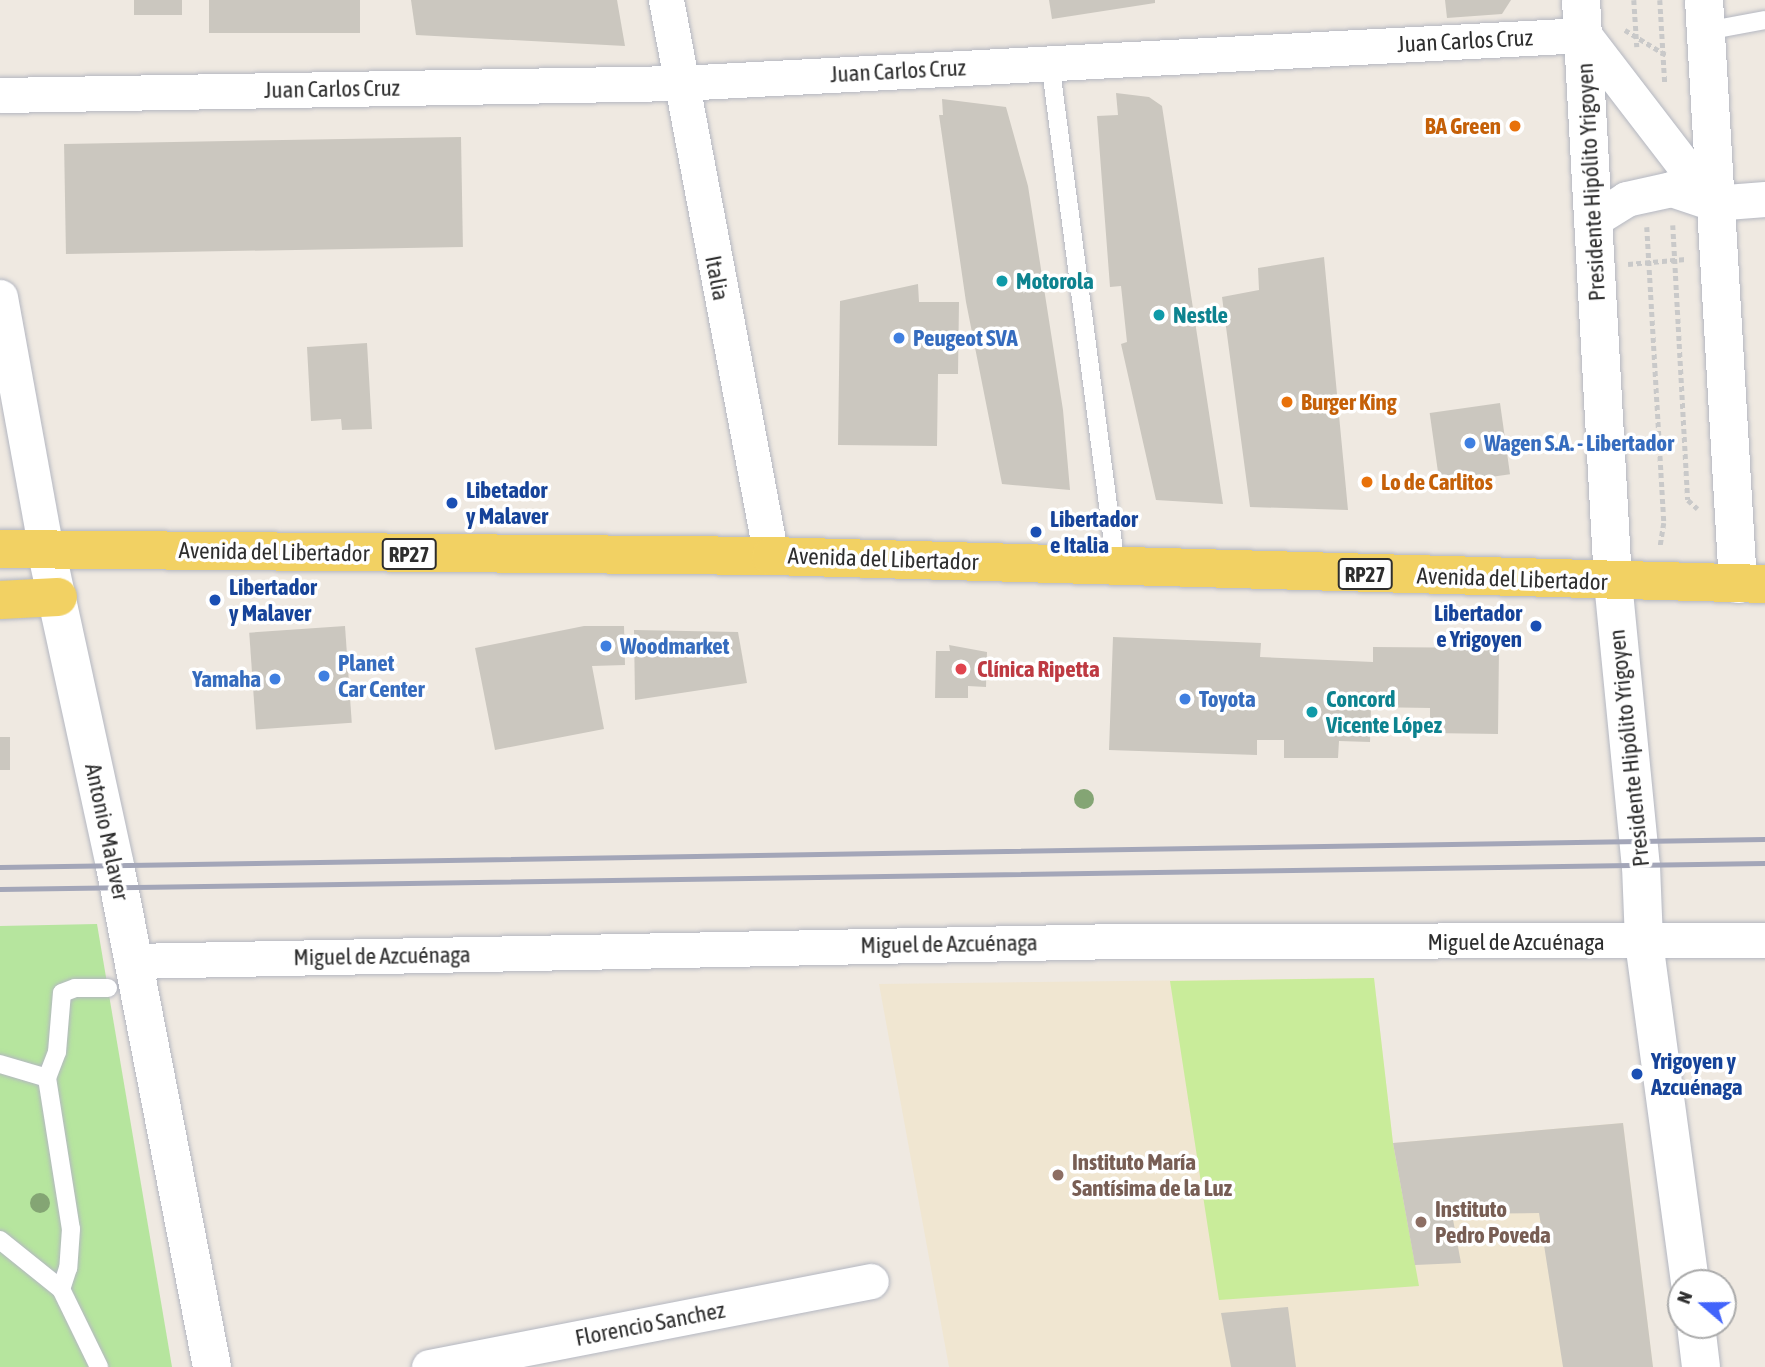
<!DOCTYPE html>
<meta charset="utf-8">
<style>
body{margin:0}
#map{position:relative;width:1765px;height:1367px;overflow:hidden;background:#efe9e1;font-family:"Asap Condensed",sans-serif}
div>[style]{position:absolute}
.education>*{inset:0;background:#f0e6d1}
.green>*{inset:0;background:#b6e59e}
.pitch>*{inset:0;background:#c9ec9a}
.building>*{inset:0;background:#cbc7bf;transform-origin:0 0}
.path>*{height:4.5px;margin-top:-2.25px;transform-origin:0;background:repeating-linear-gradient(90deg,#c9c9c9 0 5px,transparent 0 8.5px)}
.roads{filter:drop-shadow(0 0 2px #b4b7c1) drop-shadow(0 0 2px #b4b7c1)}
.lane>*{height:18px;margin:-9px;padding:0 9px;transform-origin:9px;border-radius:9px;background:#fff}
.street>*{height:35px;margin:-17.5px;padding:0 17.5px;transform-origin:17.5px;border-radius:17.5px;background:#fff}
.secondary>*{height:38px;margin:-19px;padding:0 19px;transform-origin:19px;border-radius:19px;background:#fff}
.primary>*{height:38px;margin:-19px;padding:0 19px;transform-origin:19px;border-radius:19px;background:#f2d163}
.rail>*{height:5px;margin:-2.5px;padding:0 2.5px;transform-origin:2.5px;border-radius:2.5px;background:#a3a6b8}
.trees>*{width:20px;height:20px;margin:-10px;border-radius:50%;background:#84a574}
.dots>*{width:19px;height:19px;translate:-50% -50%;box-sizing:border-box;border:4px solid #fff;border-radius:50%}
span{translate:-50% -50%;white-space:nowrap;text-align:center;line-height:1.15;-webkit-text-stroke:7px #fff;paint-order:stroke}
.shield-label span{padding:2px 5px;background:#fff;border:2px solid;border-radius:5px;-webkit-text-stroke-width:0}
.shield-label{font-size:21px;color:#2e2e2e;font-weight:700}
.street-label{font-size:23px;color:#2e2e2e}
.food-label{font-size:23px;color:#c56008;font-weight:700}
.right{translate:-100% -50%;text-align:right}
.left{translate:0 -50%;text-align:left}
.culture-label{font-size:23px;color:#0d838f;font-weight:700}
.shop-label{font-size:23px;color:#366cbe;font-weight:700}
.transit-label{font-size:23px;color:#164399;font-weight:700}
.health-label{font-size:23px;color:#be3a42;font-weight:700}
.education-label{font-size:23px;color:#785e54;font-weight:700}
.north{position:absolute;left:1667px;top:1269px;width:70px;height:70px;box-sizing:border-box;background:#fff;border:2px solid #ababab;border-radius:50%;rotate:290deg;font-size:19px;font-weight:700;line-height:28px;text-align:center;color:#2e2e2e}
.north::after{content:'';display:block;margin:auto;width:24px;height:32px;background:#4264fb;clip-path:polygon(50% 0,100% 100%,50% 72%,0 100%)}
</style>
<div id="map">
<div class="education">
<i style="clip-path:polygon(1374px 978px,1393px 1143px,1623px 1123px,1653px 1367px,949px 1367px,879px 984px)"></i>
</div>
<div class="green">
<i style="clip-path:polygon(97px 924px,172px 1367px,0 1367px,0 926px)"></i>
</div>
<div class="pitch">
<i style="clip-path:polygon(1374px 978px,1393px 1143px,1419px 1286px,1219px 1300px,1170px 981px)"></i>
</div>
<div class="building">
<i style="left:134px;top:0;width:48px;height:15px"></i>
<i style="left:209px;top:0;width:151px;height:33px"></i>
<i style="clip-path:polygon(411px 0,617px 0,625px 46px,416px 35px)"></i>
<i style="clip-path:polygon(1049px 0,1155px 0,1155px 3px,1052px 19px)"></i>
<i style="clip-path:polygon(1445px 0,1511px 0,1502px 14px,1447px 18px)"></i>
<i style="clip-path:polygon(1116px 93px,1149px 97px,1162px 106px,1223px 504px,1156px 500px,1121px 344px,1127px 342px,1121px 286px,1110px 287px,1097px 116px,1118px 115px)"></i>
<i style="clip-path:polygon(942px 99px,1006px 107px,1028px 186px,1063px 410px,1070px 490px,1002px 484px,966px 302px,939px 115px,943px 115px)"></i>
<i style="left:461px;top:137px;width:110px;height:397px;rotate:89deg"></i>
<i style="clip-path:polygon(1324px 257px,1348px 510px,1250px 507px,1222px 297px,1259px 290px,1258px 268px)"></i>
<i style="clip-path:polygon(918px 284px,919px 302px,959px 302px,958px 374px,938px 374px,937px 446px,838px 445px,840px 301px)"></i>
<i style="clip-path:polygon(367px 343px,372px 429px,342px 430px,341px 419px,311px 421px,307px 347px)"></i>
<i style="left:1500px;top:403px;width:72px;height:71px;rotate:82deg"></i>
<i style="left:345px;top:626px;width:97px;height:96px;rotate:86deg"></i>
<i style="clip-path:polygon(584px 626px,624px 626px,625px 665px,592px 666px,604px 729px,495px 750px,475px 648px)"></i>
<i style="clip-path:polygon(634px 630px,738px 632px,747px 683px,635px 700px)"></i>
<i style="clip-path:polygon(1113px 637px,1261px 643px,1260px 657px,1373px 662px,1373px 647px,1499px 648px,1498px 734px,1430px 733px,1430px 708px,1371px 707px,1370px 742px,1339px 741px,1338px 758px,1284px 758px,1284px 740px,1257px 740px,1257px 755px,1109px 750px)"></i>
<i style="clip-path:polygon(949px 645px,987px 652px,986px 687px,968px 686px,968px 698px,935px 698px,936px 651px,950px 651px)"></i>
<i style="left:0;top:737px;width:10px;height:33px"></i>
<i style="clip-path:polygon(1623px 1123px,1653px 1367px,1563px 1367px,1539px 1213px,1452px 1214px,1461px 1263px,1415px 1265px,1393px 1143px)"></i>
<i style="clip-path:polygon(1288px 1307px,1296px 1367px,1231px 1367px,1221px 1313px)"></i>
</div>
<div class="path">
<i style="left:1634px;top:0;width:47px;rotate:86.3deg"></i>
<i style="left:1660px;top:0;width:84px;rotate:86.6deg"></i>
<i style="left:1625px;top:30px;width:48px;rotate:31.4deg"></i>
<i style="left:1673px;top:225px;width:275px;rotate:86.9deg"></i>
<i style="left:1688px;top:500px;width:13px;rotate:42deg"></i>
<i style="left:1647px;top:227px;width:296px;rotate:86.7deg"></i>
<i style="left:1664px;top:523px;width:24px;rotate:99deg"></i>
<i style="left:1628px;top:264px;width:58px;rotate:-4.9deg"></i>
</div>
<div class="roads">
<div class="lane">
<i style="left:1706px;top:31px;width:60px;rotate:-10.6deg"></i>
<i style="left:1050px;top:62px;width:508px;rotate:82.54deg"></i>
<i style="left:0;top:1064px;width:49px;rotate:16.6deg"></i>
<i style="left:47px;top:1078px;width:28px;rotate:-69deg"></i>
<i style="left:57px;top:1052px;width:59px;rotate:-85.2deg"></i>
<i style="left:62px;top:993px;width:14px;rotate:-21deg"></i>
<i style="left:75px;top:988px;width:33px"></i>
<i style="left:47px;top:1078px;width:153px;rotate:81deg"></i>
<i style="left:71px;top:1229px;width:39px;rotate:94deg"></i>
<i style="left:68px;top:1268px;width:22px;rotate:108deg"></i>
<i style="left:0;top:1240px;width:78px;rotate:38.8deg"></i>
<i style="left:61px;top:1289px;width:87px;rotate:64deg"></i>
</div>
<div class="street">
<i style="left:666px;top:0;width:566px;rotate:79.31deg"></i>
<i style="left:0;top:95px;width:680px;rotate:-1.01deg"></i>
<i style="left:680px;top:83px;width:905px;rotate:-3.04deg"></i>
<i style="left:1584px;top:35px;width:212px;rotate:52.5deg"></i>
<i style="left:1593px;top:220px;width:39px;rotate:-32deg"></i>
<i style="left:1626px;top:199px;width:46px;rotate:-12.5deg"></i>
<i style="left:1671px;top:189px;width:44px;rotate:18.4deg"></i>
<i style="left:1713px;top:203px;width:52px;rotate:-4.4deg"></i>
<i style="left:0;top:297px;width:256px;rotate:79.7deg"></i>
<i style="left:132px;top:961px;width:992px;rotate:-1.16deg"></i>
<i style="left:1124px;top:941px;width:641px;rotate:-0.09deg"></i>
<i style="left:429px;top:1367px;width:450px;rotate:-11deg"></i>
</div>
<div class="secondary">
<i style="left:1581px;top:0;width:583px;rotate:86.85deg"></i>
<i style="left:1613px;top:582px;width:285px;rotate:84.4deg"></i>
<i style="left:1641px;top:866px;width:76px;rotate:87.7deg"></i>
<i style="left:1644px;top:942px;width:344px;rotate:82.3deg"></i>
<i style="left:1704px;top:0;width:585px;rotate:86.67deg"></i>
<i style="left:46px;top:549px;width:324px;rotate:77.7deg"></i>
<i style="left:115px;top:866px;width:510px;rotate:79.04deg"></i>
<i style="left:1696px;top:1325px;width:42px;rotate:83.2deg"></i>
</div>
<div class="primary">
<i style="left:0;top:549px;width:771px;rotate:0.52deg"></i>
<i style="left:771px;top:556px;width:994px;rotate:1.61deg"></i>
<i style="left:0;top:600px;width:58px;rotate:-3deg"></i>
</div>
</div>
<div class="rail">
<i style="left:0;top:867px;width:1765px;rotate:-0.91deg"></i>
<i style="left:0;top:889px;width:1765px;rotate:-0.84deg"></i>
</div>
<div class="trees">
<i style="left:1084px;top:799px"></i>
<i style="left:40px;top:1203px"></i>
</div>
<div class="dots">
<i style="left:1515px;top:126px;background:#e8710a"></i>
<i style="left:1002px;top:281px;background:#0f9aa8"></i>
<i style="left:1159px;top:315px;background:#0f9aa8"></i>
<i style="left:899px;top:338px;background:#3f7fe0"></i>
<i style="left:1287px;top:402px;background:#e8710a"></i>
<i style="left:1470px;top:443px;background:#3f7fe0"></i>
<i style="left:1367px;top:482px;background:#e8710a"></i>
<i style="left:452px;top:503px;background:#1a4fb4"></i>
<i style="left:1036px;top:532px;background:#1a4fb4"></i>
<i style="left:215px;top:600px;background:#1a4fb4"></i>
<i style="left:1536px;top:626px;background:#1a4fb4"></i>
<i style="left:606px;top:646px;background:#3f7fe0"></i>
<i style="left:961px;top:669px;background:#e0444e"></i>
<i style="left:324px;top:676px;background:#3f7fe0"></i>
<i style="left:275px;top:679px;background:#3f7fe0"></i>
<i style="left:1185px;top:699px;background:#3f7fe0"></i>
<i style="left:1312px;top:712px;background:#0f9aa8"></i>
<i style="left:1637px;top:1074px;background:#1a4fb4"></i>
<i style="left:1058px;top:1175px;background:#8d6e63"></i>
<i style="left:1421px;top:1222px;background:#8d6e63"></i>
</div>
<div class="shield-label">
<span style="left:409px;top:554px">RP27</span>
<span style="left:1365px;top:574px">RP27</span>
</div>
<div class="street-label">
<span style="left:1465px;top:41px;rotate:-3deg">Juan Carlos Cruz</span>
<span style="left:898px;top:71px;rotate:-3deg">Juan Carlos Cruz</span>
<span style="left:332px;top:89px;rotate:-1deg">Juan Carlos Cruz</span>
<span style="left:1591px;top:182px;rotate:-93deg">Presidente Hipólito Yrigoyen</span>
<span style="left:717px;top:278px;rotate:79deg">Italia</span>
<span style="left:274px;top:552px;rotate:1deg">Avenida del Libertador</span>
<span style="left:883px;top:559px;rotate:2deg">Avenida del Libertador</span>
<span style="left:1512px;top:579px;rotate:2deg">Avenida del Libertador</span>
<span style="left:1629px;top:748px;rotate:-96deg">Presidente Hipólito Yrigoyen</span>
<span style="left:107px;top:832px;rotate:78deg">Antonio Malaver</span>
<span style="left:1516px;top:942px">Miguel de Azcuénaga</span>
<span style="left:949px;top:944px;rotate:-1deg">Miguel de Azcuénaga</span>
<span style="left:382px;top:956px;rotate:-1deg">Miguel de Azcuénaga</span>
<span style="left:650px;top:1324px;rotate:-11deg">Florencio Sanchez</span>
</div>
<div class="food-label">
<span class="right" style="left:1501px;top:126px">BA Green</span>
<span class="left" style="left:1301px;top:402px">Burger King</span>
<span class="left" style="left:1381px;top:482px">Lo de Carlitos</span>
</div>
<div class="culture-label">
<span class="left" style="left:1016px;top:281px">Motorola</span>
<span class="left" style="left:1173px;top:315px">Nestle</span>
<span class="left" style="left:1326px;top:712px">Concord<br>Vicente López</span>
</div>
<div class="shop-label">
<span class="left" style="left:913px;top:338px">Peugeot SVA</span>
<span class="left" style="left:1484px;top:443px">Wagen S.A. - Libertador</span>
<span class="left" style="left:620px;top:646px">Woodmarket</span>
<span class="left" style="left:338px;top:676px">Planet<br>Car Center</span>
<span class="right" style="left:261px;top:679px">Yamaha</span>
<span class="left" style="left:1199px;top:699px">Toyota</span>
</div>
<div class="transit-label">
<span class="left" style="left:466px;top:503px">Libetador<br>y Malaver</span>
<span class="left" style="left:1050px;top:532px">Libertador<br>e Italia</span>
<span class="left" style="left:229px;top:600px">Libertador<br>y Malaver</span>
<span class="right" style="left:1522px;top:626px">Libertador<br>e Yrigoyen</span>
<span class="left" style="left:1651px;top:1074px">Yrigoyen y<br>Azcuénaga</span>
</div>
<div class="health-label">
<span class="left" style="left:977px;top:669px">Clínica Ripetta</span>
</div>
<div class="education-label">
<span class="left" style="left:1072px;top:1175px">Instituto María<br>Santísima de la Luz</span>
<span class="left" style="left:1435px;top:1222px">Instituto<br>Pedro Poveda</span>
</div>
<div class="north">N</div>
</div>
